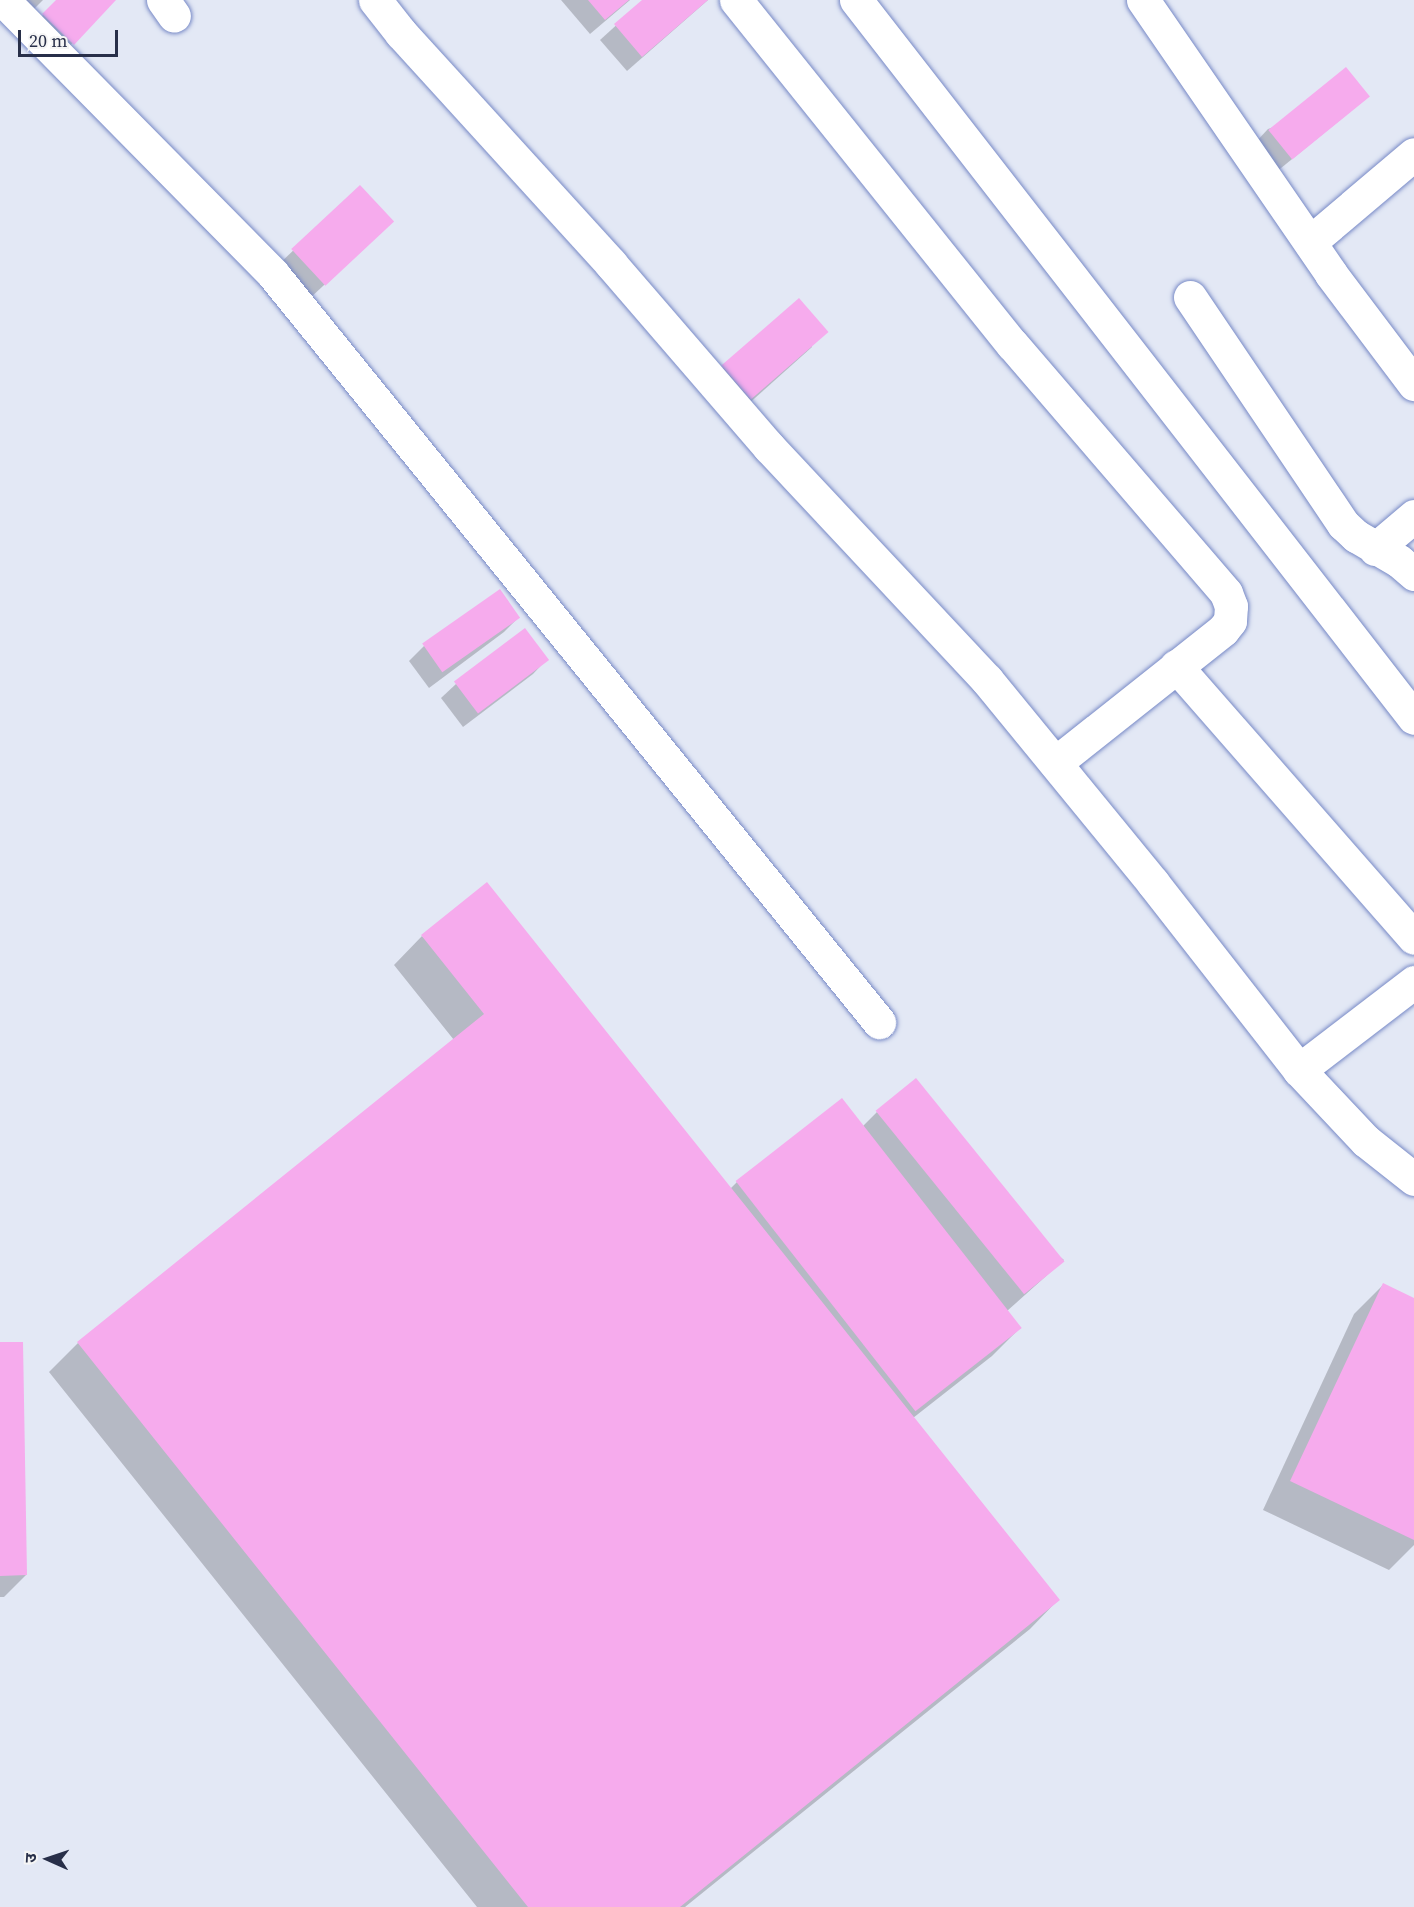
<!DOCTYPE html>
<meta charset="utf-8">
<style>
body{margin:0}
#map{position:relative;width:1414px;height:1907px;overflow:hidden;background:#e3e8f5;font-family:"Source Serif 4","Noto Sans Devanagari",serif}
div>[style]{position:absolute}
.shadow>*{inset:0;background:#0003}
.building>*{inset:0;background:#f6abed;transform-origin:0 0}
.roads{filter:drop-shadow(0 0 2px #7789c6) drop-shadow(0 0 2px #7789c6)}
.street>*{height:33px;margin:-16.5px;padding:0 16.5px;transform-origin:16.5px;border-radius:16.5px;background:#fff}
span{translate:-50% -50%;white-space:nowrap;text-align:center;line-height:1.15;-webkit-text-stroke:6px #f5f5f5;paint-order:stroke}
.north{position:absolute;left:18px;top:1829px;width:60px;height:60px;-webkit-text-stroke:4px #f5f5f5;paint-order:stroke;rotate:273deg;font-size:16px;font-weight:700;line-height:24px;text-align:center;color:#282f49}
.north::after{content:'';display:block;margin:auto;width:21px;height:27px;background:#282f49;clip-path:polygon(50% 0,100% 100%,50% 72%,0 100%)}
.scale{position:absolute;left:18px;top:30px;width:100px;height:27px;box-sizing:border-box;border:3px solid #282f49;border-top:0;padding-left:8px;font-size:18px;line-height:21px;white-space:nowrap;color:#282f49;-webkit-text-stroke:4px #f5f5f5;paint-order:stroke}
</style>
<div id="map">
<div class="shadow">
<i style="clip-path:polygon(6px 0,43px 0,24px 19px)"></i>
<i style="clip-path:polygon(57px 0,114px 0,58px 58px,29px 30px)"></i>
<i style="clip-path:polygon(561px 0,630px 0,590px 34px)"></i>
<i style="clip-path:polygon(644px 0,708px 0,627px 71px,600px 40px)"></i>
<i style="clip-path:polygon(1368px 97px,1275px 173px,1254px 144px,1268px 129px)"></i>
<i style="clip-path:polygon(360px 187px,377px 236px,309px 299px,278px 265px)"></i>
<i style="clip-path:polygon(799px 300px,812px 347px,737px 414px,708px 381px)"></i>
<i style="clip-path:polygon(499px 591px,518px 618px,504px 632px,429px 688px,409px 661px,424px 646px)"></i>
<i style="clip-path:polygon(525px 630px,547px 659px,533px 674px,463px 727px,441px 698px,456px 684px)"></i>
<i style="clip-path:polygon(422px 936px,730px 1189px,737px 1182px,863px 1126px,877px 1112px,1064px 1260px,1007px 1311px,1020px 1328px,992px 1356px,913px 1418px,1058px 1600px,1030px 1629px,685px 1907px,477px 1907px,49px 1372px,78px 1343px,454px 1040px,394px 965px)"></i>
<i style="clip-path:polygon(1383px 1285px,1414px 1299px,1414px 1545px,1389px 1570px,1263px 1510px,1354px 1314px)"></i>
<i style="clip-path:polygon(0 1344px,26px 1575px,4px 1597px,0 1597px)"></i>
</div>
<div class="building">
<i style="clip-path:polygon(56px 0,116px 0,74px 45px,42px 14px)"></i>
<i style="clip-path:polygon(588px 0,629px 0,605px 20px)"></i>
<i style="clip-path:polygon(642px 0,708px 0,642px 57px,614px 24px)"></i>
<i style="left:1346px;top:67px;width:38px;height:100px;rotate:51deg"></i>
<i style="left:360px;top:185px;width:50px;height:94px;rotate:47deg"></i>
<i style="left:799px;top:298px;width:45px;height:103px;rotate:49deg"></i>
<i style="left:500px;top:589px;width:35px;height:95px;rotate:55deg"></i>
<i style="left:525px;top:628px;width:40px;height:89px;rotate:53deg"></i>
<i style="clip-path:polygon(487px 882px,1060px 1600px,680px 1907px,528px 1907px,77px 1342px,484px 1014px,421px 935px)"></i>
<i style="left:916px;top:1078px;width:236px;height:52px;rotate:51deg"></i>
<i style="left:842px;top:1098px;width:292px;height:135px;rotate:52deg"></i>
<i style="clip-path:polygon(1383px 1283px,1414px 1298px,1414px 1540px,1290px 1481px)"></i>
<i style="clip-path:polygon(0 1342px,23px 1342px,27px 1575px,0 1576px)"></i>
</div>
<div class="roads">
<div class="street">
<i style="left:3px;top:0;width:385px;rotate:45.4deg"></i>
<i style="left:273px;top:274px;width:963px;rotate:50.99deg"></i>
<i style="left:163px;top:0;width:19px;rotate:55deg"></i>
<i style="left:375px;top:0;width:42px;rotate:51.8deg"></i>
<i style="left:401px;top:33px;width:312px;rotate:47.7deg"></i>
<i style="left:611px;top:264px;width:242px;rotate:49.2deg"></i>
<i style="left:769px;top:447px;width:319px;rotate:46.9deg"></i>
<i style="left:987px;top:680px;width:262px;rotate:50.7deg"></i>
<i style="left:1153px;top:883px;width:237px;rotate:52deg"></i>
<i style="left:1299px;top:1070px;width:98px;rotate:46.7deg"></i>
<i style="left:1366px;top:1141px;width:61px;rotate:38.4deg"></i>
<i style="left:736px;top:0;width:441px;rotate:51.3deg"></i>
<i style="left:1012px;top:344px;width:328px;rotate:49.3deg"></i>
<i style="left:1226px;top:593px;width:14px;rotate:69deg"></i>
<i style="left:1231px;top:606px;width:15px;rotate:94deg"></i>
<i style="left:1230px;top:621px;width:11px;rotate:128deg"></i>
<i style="left:1223px;top:630px;width:214px;rotate:141.6deg"></i>
<i style="left:856px;top:0;width:909px;rotate:52.15deg"></i>
<i style="left:1143px;top:0;width:332px;rotate:55.5deg"></i>
<i style="left:1331px;top:274px;width:138px;rotate:53deg"></i>
<i style="left:1310px;top:242px;width:136px;rotate:-40.2deg"></i>
<i style="left:1190px;top:297px;width:274px;rotate:56deg"></i>
<i style="left:1343px;top:524px;width:18px;rotate:43deg"></i>
<i style="left:1356px;top:536px;width:50px;rotate:30.2deg"></i>
<i style="left:1399px;top:561px;width:20px;rotate:41deg"></i>
<i style="left:1375px;top:549px;width:51px;rotate:-40.2deg"></i>
<i style="left:1176px;top:666px;width:361px;rotate:48.8deg"></i>
<i style="left:1299px;top:1070px;width:145px;rotate:-37.4deg"></i>
</div>
</div>
<div class="north">उ</div>
<div class="scale">20 m</div>
</div>
